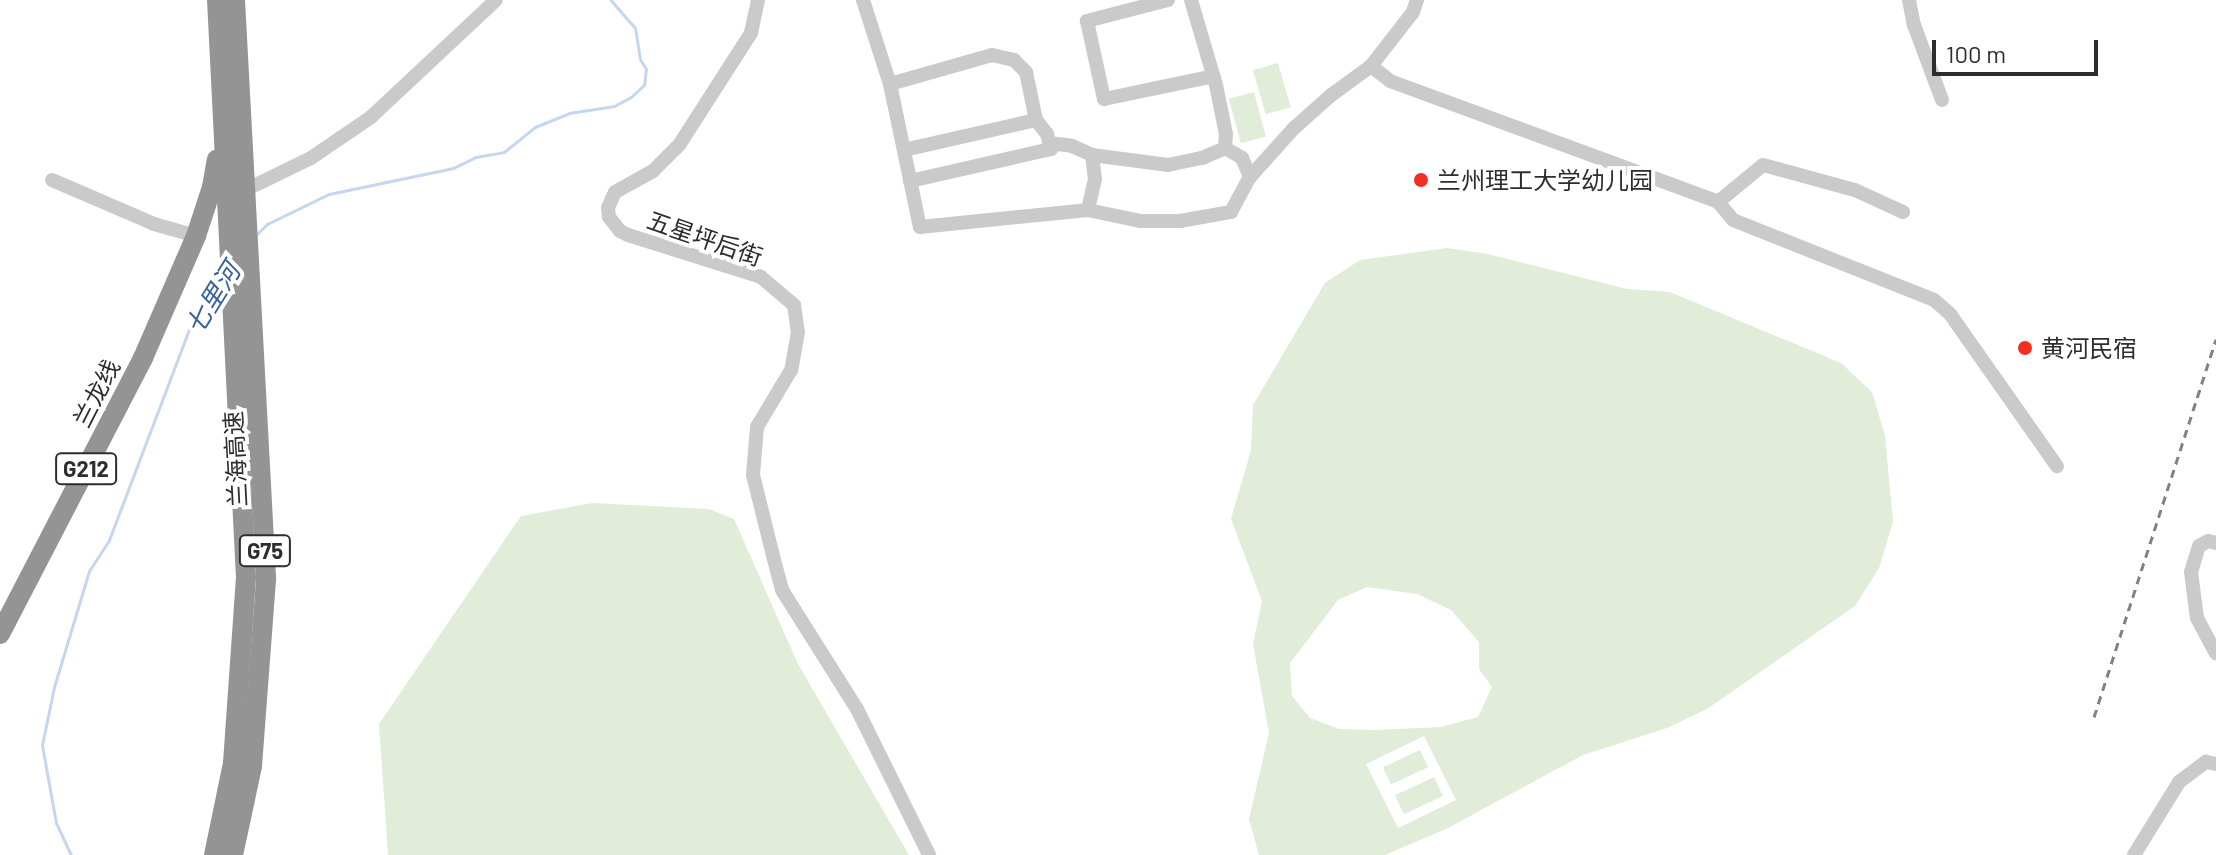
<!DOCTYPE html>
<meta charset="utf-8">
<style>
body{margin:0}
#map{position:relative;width:2216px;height:855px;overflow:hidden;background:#fff;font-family:Barlow,"Noto Sans SC",sans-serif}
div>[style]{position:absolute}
.green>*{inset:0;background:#e1ecd9;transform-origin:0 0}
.stream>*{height:3px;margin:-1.5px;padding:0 1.5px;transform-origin:1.5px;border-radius:1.5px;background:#c4d7ee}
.minor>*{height:14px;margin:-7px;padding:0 7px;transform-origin:7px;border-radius:7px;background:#cacaca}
.highway>*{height:20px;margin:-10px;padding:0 10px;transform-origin:10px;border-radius:10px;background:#949494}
.rail>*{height:3px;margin-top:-1.5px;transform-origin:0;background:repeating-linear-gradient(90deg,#828282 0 8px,transparent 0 14px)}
.dots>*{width:22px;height:22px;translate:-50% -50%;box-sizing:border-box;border:4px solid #fff;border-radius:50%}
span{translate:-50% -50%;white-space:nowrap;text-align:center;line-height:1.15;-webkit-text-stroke:8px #fff;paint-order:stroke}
.shield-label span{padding:2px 6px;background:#fff;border:2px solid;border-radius:6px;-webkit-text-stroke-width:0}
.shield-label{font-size:22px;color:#2d2d2d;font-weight:700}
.poi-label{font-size:24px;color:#2d2d2d}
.left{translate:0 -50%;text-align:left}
.street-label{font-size:24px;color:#2d2d2d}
.water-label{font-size:26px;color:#366295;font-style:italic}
.scale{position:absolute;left:1932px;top:40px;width:166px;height:36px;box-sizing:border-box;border:4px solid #2d2d2d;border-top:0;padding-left:10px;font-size:24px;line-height:28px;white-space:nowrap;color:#2d2d2d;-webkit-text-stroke:6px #fff;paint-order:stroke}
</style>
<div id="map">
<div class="green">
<i style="left:1278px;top:63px;width:46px;height:26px;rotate:74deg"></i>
<i style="left:1254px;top:92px;width:46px;height:26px;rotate:75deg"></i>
<i style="clip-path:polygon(evenodd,1447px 248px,1488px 254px,1627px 289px,1670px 292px,1841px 363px,1872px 392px,1885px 436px,1893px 522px,1879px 568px,1855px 606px,1707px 709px,1667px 728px,1583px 755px,1446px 829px,1385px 855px,1259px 855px,1249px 819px,1269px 733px,1253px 644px,1262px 601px,1231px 519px,1251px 450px,1253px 405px,1325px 283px,1360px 260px,1447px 248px,1367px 587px,1417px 594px,1451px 610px,1479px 642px,1479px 669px,1492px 687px,1478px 717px,1441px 727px,1375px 730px,1339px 729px,1310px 718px,1292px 696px,1290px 663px,1338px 600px,1367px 587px,1447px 248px,1424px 736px,1456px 800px,1398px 828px,1366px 764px,1424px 736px)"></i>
<i style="clip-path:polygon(593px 503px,709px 509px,734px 519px,798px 664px,909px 855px,388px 855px,379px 724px,521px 516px)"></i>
<i style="left:1420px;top:750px;width:19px;height:41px;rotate:65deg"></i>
<i style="left:1434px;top:777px;width:21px;height:43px;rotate:65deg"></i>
</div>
<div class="stream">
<i style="left:256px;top:235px;width:16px;rotate:-45deg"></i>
<i style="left:267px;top:224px;width:69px;rotate:-25.8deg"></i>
<i style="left:329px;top:194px;width:127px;rotate:-11.8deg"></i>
<i style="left:453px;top:168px;width:25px;rotate:-26deg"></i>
<i style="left:476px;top:157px;width:28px;rotate:-10deg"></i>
<i style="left:504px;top:152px;width:40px;rotate:-39deg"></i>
<i style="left:535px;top:127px;width:37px;rotate:-22deg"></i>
<i style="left:569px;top:113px;width:46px;rotate:-8.8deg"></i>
<i style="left:614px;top:106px;width:19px;rotate:-28deg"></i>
<i style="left:631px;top:97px;width:18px;rotate:-43deg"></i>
<i style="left:644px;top:85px;width:16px;rotate:-83deg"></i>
<i style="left:646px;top:69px;width:12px;rotate:-121deg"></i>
<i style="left:640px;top:59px;width:31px;rotate:-99deg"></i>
<i style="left:635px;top:28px;width:37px;rotate:-131deg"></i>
<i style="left:71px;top:855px;width:35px;rotate:-115deg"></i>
<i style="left:56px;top:823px;width:79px;rotate:-100.2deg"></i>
<i style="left:42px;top:745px;width:59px;rotate:-78.3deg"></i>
<i style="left:54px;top:687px;width:121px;rotate:-73.2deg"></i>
<i style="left:89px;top:571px;width:37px;rotate:-57deg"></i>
<i style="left:109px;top:540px;width:231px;rotate:-69.2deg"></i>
<i style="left:191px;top:324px;width:55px;rotate:-55.4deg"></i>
</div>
<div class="minor">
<i style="left:758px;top:0;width:34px;rotate:102deg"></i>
<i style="left:751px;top:33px;width:133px;rotate:122.7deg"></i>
<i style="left:679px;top:145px;width:37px;rotate:135deg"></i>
<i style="left:653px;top:171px;width:43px;rotate:151.1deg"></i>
<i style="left:615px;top:192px;width:17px;rotate:114deg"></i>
<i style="left:608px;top:208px;width:9px;rotate:84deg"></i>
<i style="left:609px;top:217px;width:18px;rotate:52deg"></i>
<i style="left:620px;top:231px;width:9px;rotate:27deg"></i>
<i style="left:628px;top:235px;width:139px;rotate:17.5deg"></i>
<i style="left:761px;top:277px;width:43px;rotate:40.3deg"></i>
<i style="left:794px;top:305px;width:27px;rotate:82deg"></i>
<i style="left:798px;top:332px;width:39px;rotate:100deg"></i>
<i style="left:791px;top:370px;width:66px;rotate:120.8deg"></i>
<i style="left:757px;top:427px;width:48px;rotate:94.8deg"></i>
<i style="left:753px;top:475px;width:83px;rotate:76.1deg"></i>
<i style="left:773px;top:556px;width:35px;rotate:75deg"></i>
<i style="left:782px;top:590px;width:141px;rotate:57.8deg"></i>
<i style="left:857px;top:709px;width:163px;rotate:63.7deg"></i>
<i style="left:863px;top:0;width:88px;rotate:72.2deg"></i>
<i style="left:890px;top:84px;width:146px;rotate:78.2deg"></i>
<i style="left:920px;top:227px;width:169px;rotate:-5.8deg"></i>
<i style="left:1088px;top:210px;width:53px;rotate:11.9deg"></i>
<i style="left:1140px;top:221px;width:40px"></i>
<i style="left:1180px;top:221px;width:52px;rotate:-10deg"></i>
<i style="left:1231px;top:212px;width:40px;rotate:-62deg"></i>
<i style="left:1250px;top:177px;width:64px;rotate:-48.1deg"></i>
<i style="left:1293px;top:129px;width:50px;rotate:-41.7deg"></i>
<i style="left:1330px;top:96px;width:51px;rotate:-36.2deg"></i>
<i style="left:1371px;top:66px;width:68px;rotate:-52.1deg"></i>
<i style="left:1413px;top:12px;width:13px;rotate:-72deg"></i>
<i style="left:1168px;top:0;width:84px;rotate:165.5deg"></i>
<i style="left:1087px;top:21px;width:80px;rotate:77.7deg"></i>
<i style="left:1104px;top:99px;width:112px;rotate:-11.8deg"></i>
<i style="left:1191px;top:0;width:89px;rotate:73.6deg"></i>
<i style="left:1216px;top:85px;width:50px;rotate:78.5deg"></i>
<i style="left:1226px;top:134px;width:14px;rotate:94deg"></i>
<i style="left:1909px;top:0;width:25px;rotate:79deg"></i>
<i style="left:1914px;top:25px;width:80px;rotate:69.5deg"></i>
<i style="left:1371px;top:66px;width:24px;rotate:38deg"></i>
<i style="left:1390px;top:81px;width:350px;rotate:20.2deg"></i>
<i style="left:1718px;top:202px;width:23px;rotate:50deg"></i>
<i style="left:1733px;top:220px;width:216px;rotate:21.7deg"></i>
<i style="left:1934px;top:300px;width:21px;rotate:41deg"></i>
<i style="left:1950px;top:314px;width:186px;rotate:54.9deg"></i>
<i style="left:890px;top:84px;width:106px;rotate:-15.9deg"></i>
<i style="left:992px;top:55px;width:23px;rotate:13deg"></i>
<i style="left:1014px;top:60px;width:17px;rotate:45deg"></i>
<i style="left:1026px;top:72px;width:49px;rotate:78.2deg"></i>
<i style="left:1036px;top:120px;width:135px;rotate:167.2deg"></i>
<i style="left:1049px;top:143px;width:23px;rotate:7deg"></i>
<i style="left:1072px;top:146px;width:22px;rotate:24deg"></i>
<i style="left:1092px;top:155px;width:24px;rotate:83deg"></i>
<i style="left:1095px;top:179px;width:32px;rotate:103deg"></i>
<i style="left:1092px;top:155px;width:77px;rotate:7.5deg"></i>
<i style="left:1168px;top:165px;width:35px;rotate:-12deg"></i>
<i style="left:1202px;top:158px;width:25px;rotate:-23deg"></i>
<i style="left:1225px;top:148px;width:20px;rotate:30deg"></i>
<i style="left:1242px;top:158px;width:21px;rotate:67deg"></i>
<i style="left:52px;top:180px;width:111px;rotate:23.3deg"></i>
<i style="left:154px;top:224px;width:44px;rotate:15.9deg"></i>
<i style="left:910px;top:181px;width:145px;rotate:-12.8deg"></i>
<i style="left:1051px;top:149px;width:16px;rotate:-105deg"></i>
<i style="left:1047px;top:134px;width:18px;rotate:-128deg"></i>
<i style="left:239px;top:193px;width:80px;rotate:-25.9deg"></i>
<i style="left:311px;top:158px;width:73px;rotate:-34.3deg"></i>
<i style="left:371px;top:117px;width:171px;rotate:-43.1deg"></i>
<i style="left:1718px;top:202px;width:58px;rotate:-39.4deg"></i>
<i style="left:1763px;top:165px;width:95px;rotate:15.2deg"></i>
<i style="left:1855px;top:190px;width:53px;rotate:24.6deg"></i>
<i style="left:2216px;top:543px;width:8px;rotate:-166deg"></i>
<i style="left:2208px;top:541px;width:10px;rotate:151deg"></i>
<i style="left:2199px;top:546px;width:27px;rotate:107deg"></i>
<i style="left:2191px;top:572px;width:46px;rotate:82.6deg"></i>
<i style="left:2197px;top:618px;width:40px;rotate:62deg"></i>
<i style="left:2134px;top:855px;width:86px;rotate:-58.3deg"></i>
<i style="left:2179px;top:782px;width:34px;rotate:-37deg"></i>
<i style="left:2206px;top:762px;width:10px;rotate:11deg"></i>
</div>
<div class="highway">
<i style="left:0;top:634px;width:311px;rotate:-62.6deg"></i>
<i style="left:143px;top:358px;width:133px;rotate:-66.5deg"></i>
<i style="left:196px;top:236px;width:52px;rotate:-71.9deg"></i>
<i style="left:212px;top:187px;width:28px;rotate:-80deg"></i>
<i style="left:214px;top:855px;width:94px;rotate:-78.3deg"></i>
<i style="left:233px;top:763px;width:185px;rotate:-86deg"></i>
<i style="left:246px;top:578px;width:579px;rotate:-92.87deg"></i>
<i style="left:233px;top:855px;width:91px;rotate:-77.9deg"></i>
<i style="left:252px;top:766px;width:189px;rotate:-85.7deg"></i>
<i style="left:266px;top:578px;width:579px;rotate:-93.07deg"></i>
</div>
<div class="rail">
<i style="left:2094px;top:717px;width:397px;rotate:-72.1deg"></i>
</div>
<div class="dots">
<i style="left:1421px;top:180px;background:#f23022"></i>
<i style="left:2025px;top:348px;background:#f23022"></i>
</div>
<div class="shield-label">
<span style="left:86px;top:469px">G212</span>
<span style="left:265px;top:551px">G75</span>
</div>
<div class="poi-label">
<span class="left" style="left:1437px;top:180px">兰州理工大学幼儿园</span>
<span class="left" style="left:2041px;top:348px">黄河民宿</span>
</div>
<div class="street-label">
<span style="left:705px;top:238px;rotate:19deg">五星坪后街</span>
<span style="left:96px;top:393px;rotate:-63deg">兰龙线</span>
<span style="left:235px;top:459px;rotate:-93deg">兰海高速</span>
</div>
<div class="water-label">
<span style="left:212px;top:298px;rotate:-58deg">七里河</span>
</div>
<div class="scale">100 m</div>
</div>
